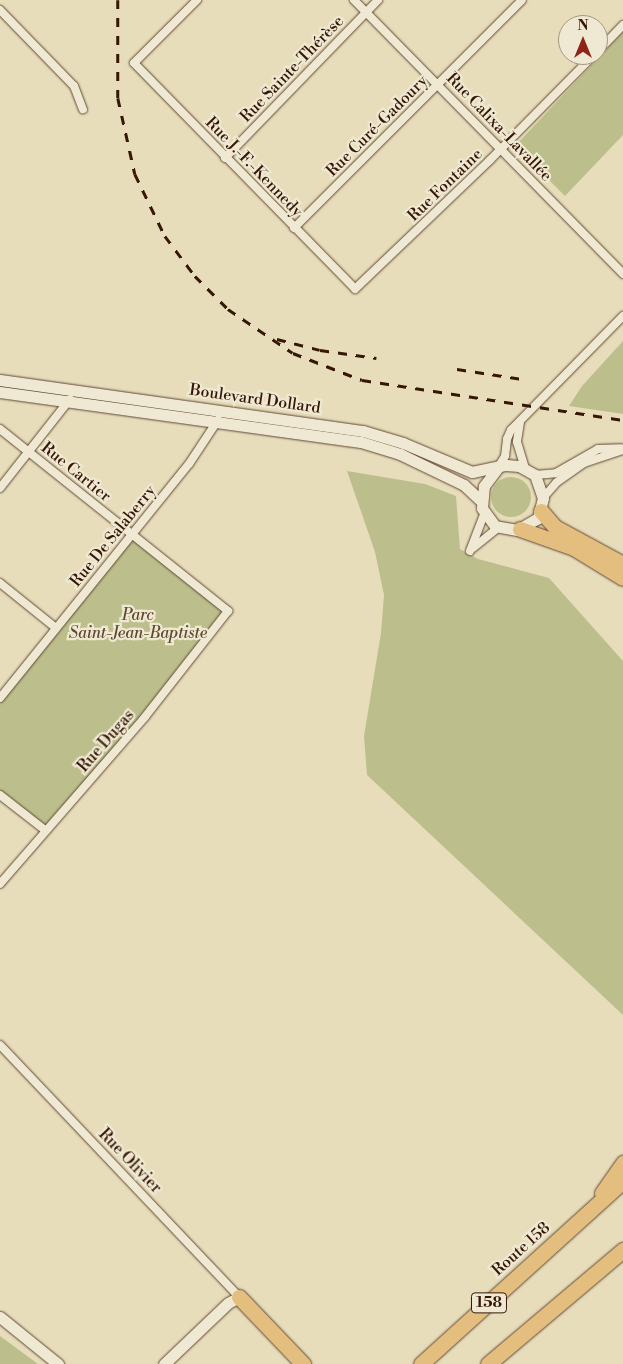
<!DOCTYPE html>
<meta charset="utf-8">
<style>
body{margin:0}
#map{position:relative;width:623px;height:1364px;overflow:hidden;background:#e7ddbb;font-family:"Libre Bodoni",serif}
div>[style]{position:absolute}
.green>*{inset:0;background:#bcbf8c}
.round{border-radius:50%}
.roads{filter:drop-shadow(0 0 1px #624833) drop-shadow(0 0 1px #624833)}
.street>*{height:8px;margin:-4px;padding:0 4px;transform-origin:4px;border-radius:4px;background:#efe9d3}
.secondary>*{height:11px;margin:-5.5px;padding:0 5.5px;transform-origin:5.5px;border-radius:5.5px;background:#efe9d3}
.highway>*{height:15px;margin:-7.5px;padding:0 7.5px;transform-origin:7.5px;border-radius:7.5px;background:#e4be7e}
.rail>*{height:2.5px;margin-top:-1.25px;transform-origin:0;background:repeating-linear-gradient(90deg,#361706 0 9px,transparent 0 18px)}
span{translate:-50% -50%;white-space:nowrap;text-align:center;line-height:1.15;-webkit-text-stroke:4.5px #efe9d3;paint-order:stroke}
.shield-label span{padding:1px 4px;background:#efe9d3;border:1px solid;border-radius:4px;-webkit-text-stroke-width:0}
.shield-label{font-size:15px;color:#361706;font-weight:700}
.street-label{font-size:16px;color:#361706}
.park-label{font-size:16px;color:#5e492e;font-style:italic}
.north{position:absolute;left:558px;top:15px;width:50px;height:50px;box-sizing:border-box;background:#efe9d3;border:1px solid #a59581;border-radius:50%;rotate:0deg;font-size:14px;font-weight:700;line-height:20px;text-align:center;color:#361706}
.north::after{content:'';display:block;margin:auto;width:18px;height:22px;background:#8f2418;clip-path:polygon(50% 0,100% 100%,50% 72%,0 100%)}
</style>
<div id="map">
<div class="green">
<i style="clip-path:polygon(623px 32px,623px 135px,565px 196px,515px 146px)"></i>
<i style="clip-path:polygon(623px 341px,623px 414px,569px 406px,582px 386px)"></i>
<i style="clip-path:polygon(347px 471px,425px 484px,456px 496px,460px 549px,478px 559px,549px 578px,623px 661px,623px 1015px,367px 775px,364px 736px,381px 633px,384px 595px,375px 552px)"></i>
<i class="round" style="left:491px;top:477px;width:40px;height:40px"></i>
<i style="clip-path:polygon(132px 535px,228px 611px,46px 831px,0 795px,0 698px)"></i>
<i style="clip-path:polygon(0 1336px,38px 1364px,0 1364px)"></i>
</div>
<div class="roads">
<div class="street">
<i style="left:197px;top:0;width:89px;rotate:135deg"></i>
<i style="left:134px;top:63px;width:316px;rotate:45.6deg"></i>
<i style="left:355px;top:289px;width:187px;rotate:-43.7deg"></i>
<i style="left:490px;top:160px;width:148px;rotate:-45.3deg"></i>
<i style="left:354px;top:0;width:384px;rotate:45.5deg"></i>
<i style="left:0;top:10px;width:106px;rotate:45.8deg"></i>
<i style="left:74px;top:86px;width:25px;rotate:69deg"></i>
<i style="left:598px;top:51px;width:36px;rotate:-46deg"></i>
<i style="left:225px;top:158px;width:220px;rotate:-45.9deg"></i>
<i style="left:294px;top:228px;width:322px;rotate:-45deg"></i>
<i style="left:520px;top:422px;width:20px;rotate:99deg"></i>
<i style="left:517px;top:442px;width:27px;rotate:73deg"></i>
<i style="left:0;top:429px;width:292px;rotate:38.6deg"></i>
<i style="left:228px;top:611px;width:135px;rotate:128.1deg"></i>
<i style="left:145px;top:717px;width:221px;rotate:131deg"></i>
<i style="left:499px;top:466px;width:12px;rotate:-59deg"></i>
<i style="left:505px;top:456px;width:17px;rotate:-83deg"></i>
<i style="left:507px;top:439px;width:10px;rotate:-66deg"></i>
<i style="left:511px;top:430px;width:160px;rotate:-45.5deg"></i>
<i style="left:535px;top:475px;width:21px;rotate:-5deg"></i>
<i style="left:556px;top:473px;width:48px;rotate:-29.7deg"></i>
<i style="left:598px;top:449px;width:23px;rotate:-2deg"></i>
<i style="left:0;top:488px;width:113px;rotate:-51.8deg"></i>
<i style="left:543px;top:498px;width:21px;rotate:-49deg"></i>
<i style="left:557px;top:482px;width:33px;rotate:-35deg"></i>
<i style="left:584px;top:463px;width:41px;rotate:-18.4deg"></i>
<i style="left:473px;top:548px;width:32px;rotate:-39deg"></i>
<i style="left:470px;top:551px;width:40px;rotate:-69deg"></i>
<i style="left:0;top:583px;width:72px;rotate:38.8deg"></i>
<i style="left:0;top:698px;width:301px;rotate:-51.1deg"></i>
<i style="left:189px;top:464px;width:53px;rotate:-56.6deg"></i>
<i style="left:0;top:795px;width:58px;rotate:38deg"></i>
<i style="left:0;top:1045px;width:347px;rotate:46.5deg"></i>
</div>
<div class="secondary">
<i style="left:0;top:380px;width:367px;rotate:8deg"></i>
<i style="left:363px;top:431px;width:42px;rotate:16.7deg"></i>
<i style="left:403px;top:443px;width:75px;rotate:22.8deg"></i>
<i style="left:472px;top:472px;width:35px;rotate:-12deg"></i>
<i style="left:506px;top:465px;width:13px;rotate:4deg"></i>
<i style="left:519px;top:466px;width:18px;rotate:29deg"></i>
<i style="left:535px;top:475px;width:24px;rotate:71deg"></i>
<i style="left:543px;top:498px;width:21px;rotate:104deg"></i>
<i style="left:538px;top:518px;width:24px;rotate:150deg"></i>
<i style="left:517px;top:530px;width:22px;rotate:-170deg"></i>
<i style="left:495px;top:526px;width:22px;rotate:-126deg"></i>
<i style="left:482px;top:508px;width:22px;rotate:-85deg"></i>
<i style="left:484px;top:486px;width:25px;rotate:-53deg"></i>
<i style="left:0;top:392px;width:364px;rotate:7.9deg"></i>
<i style="left:361px;top:442px;width:41px;rotate:17.1deg"></i>
<i style="left:400px;top:454px;width:71px;rotate:25.8deg"></i>
<i style="left:464px;top:485px;width:23px;rotate:43deg"></i>
<i style="left:0;top:1317px;width:75px;rotate:39deg"></i>
<i style="left:164px;top:1364px;width:88px;rotate:-43.6deg"></i>
<i style="left:228px;top:1303px;width:13px;rotate:-29deg"></i>
</div>
<div class="highway">
<i style="left:541px;top:511px;width:21px;rotate:49deg"></i>
<i style="left:555px;top:527px;width:77px;rotate:28.6deg"></i>
<i style="left:520px;top:529px;width:57px;rotate:19.4deg"></i>
<i style="left:574px;top:548px;width:57px;rotate:31.5deg"></i>
<i style="left:602px;top:1193px;width:37px;rotate:-55deg"></i>
<i style="left:239px;top:1297px;width:93px;rotate:46.3deg"></i>
<i style="left:421px;top:1364px;width:273px;rotate:-42.2deg"></i>
<i style="left:488px;top:1364px;width:177px;rotate:-40.2deg"></i>
</div>
</div>
<div class="rail">
<i style="left:118px;top:0;width:98px;rotate:90deg"></i>
<i style="left:118px;top:98px;width:78px;rotate:77.4deg"></i>
<i style="left:135px;top:174px;width:69px;rotate:64.2deg"></i>
<i style="left:165px;top:236px;width:50px;rotate:53.1deg"></i>
<i style="left:195px;top:276px;width:47px;rotate:45deg"></i>
<i style="left:228px;top:309px;width:78px;rotate:34.1deg"></i>
<i style="left:293px;top:353px;width:74px;rotate:21.4deg"></i>
<i style="left:362px;top:380px;width:264px;rotate:8.7deg"></i>
<i style="left:277px;top:339px;width:44px;rotate:14.3deg"></i>
<i style="left:320px;top:350px;width:57px;rotate:8.1deg"></i>
<i style="left:457px;top:369px;width:66px;rotate:8.7deg"></i>
</div>
<div class="shield-label">
<span style="left:489px;top:1303px">158</span>
</div>
<div class="street-label">
<span style="left:292px;top:69px;rotate:-46deg">Rue Sainte-Thérèse</span>
<span style="left:377px;top:126px;rotate:-45deg">Rue Curé-Gadoury</span>
<span style="left:499px;top:127px;rotate:46deg">Rue Calixa-Lavallée</span>
<span style="left:254px;top:167px;rotate:46deg">Rue J.-F.-Kennedy</span>
<span style="left:445px;top:185px;rotate:-44deg">Rue Fontaine</span>
<span style="left:255px;top:399px;rotate:8deg">Boulevard Dollard</span>
<span style="left:76px;top:472px;rotate:39deg">Rue Cartier</span>
<span style="left:113px;top:536px;rotate:-51deg">Rue De Salaberry</span>
<span style="left:106px;top:741px;rotate:-49deg">Rue Dugas</span>
<span style="left:130px;top:1161px;rotate:46deg">Rue Olivier</span>
<span style="left:521px;top:1249px;rotate:-42deg">Route 158</span>
</div>
<div class="park-label">
<span style="left:138px;top:624px">Parc<br>Saint-Jean-Baptiste</span>
</div>
<div class="north">N</div>
</div>
